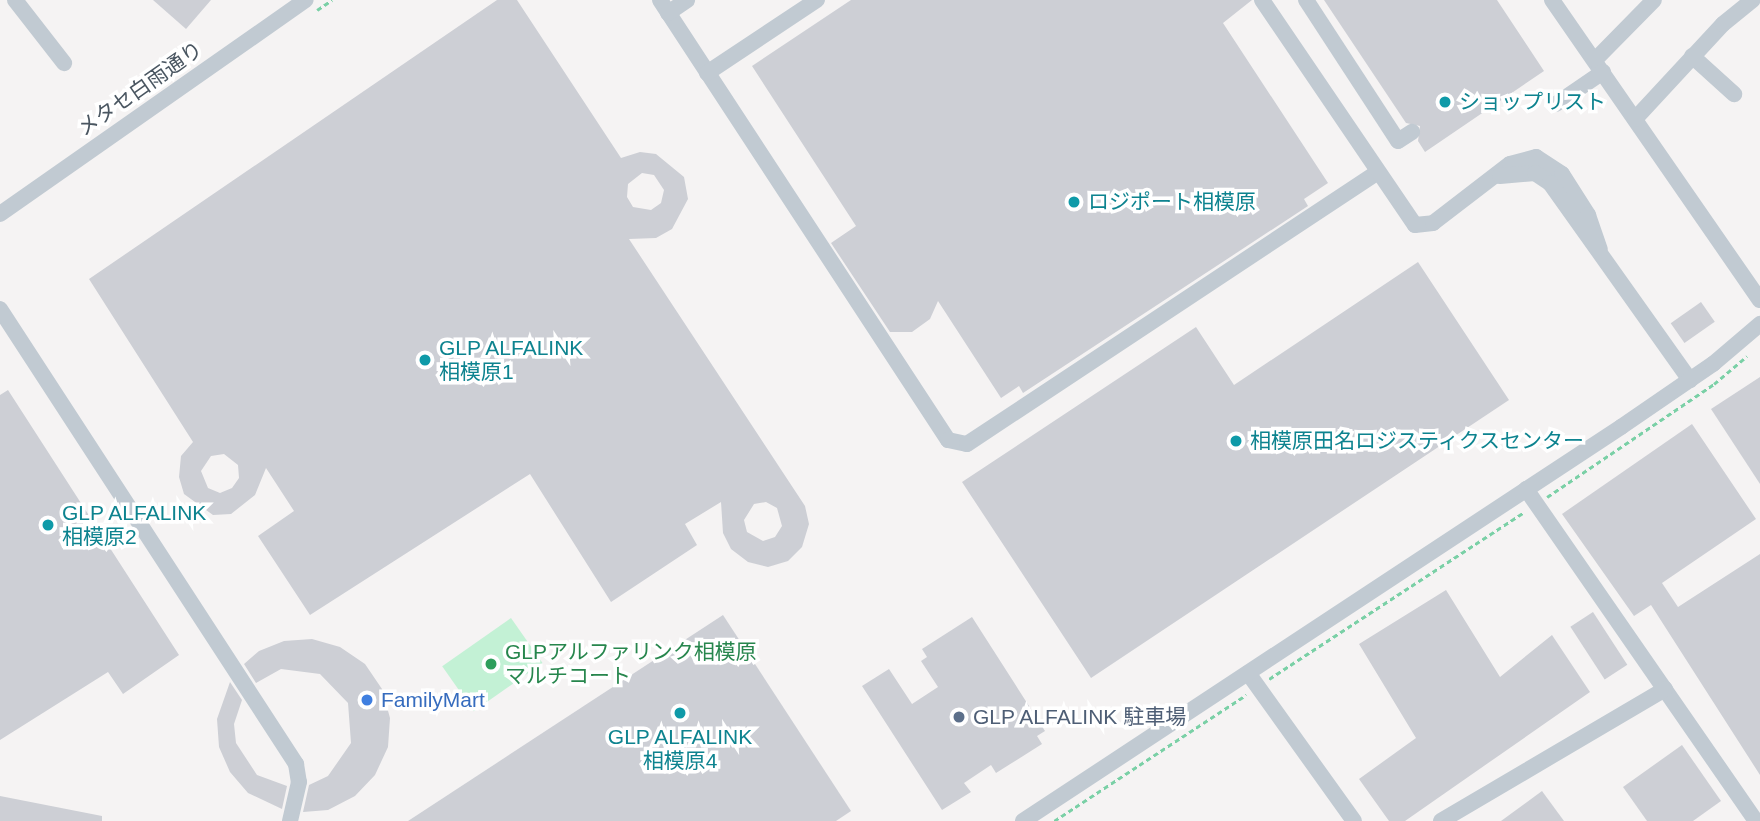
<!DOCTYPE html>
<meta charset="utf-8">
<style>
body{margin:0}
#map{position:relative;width:1760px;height:821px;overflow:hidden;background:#f5f3f3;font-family:Arial,"Noto Sans JP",sans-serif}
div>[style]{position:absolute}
.green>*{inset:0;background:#c3f1d5;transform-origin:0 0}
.building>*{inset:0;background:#cdcfd5;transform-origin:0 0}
.path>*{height:2.5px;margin-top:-1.25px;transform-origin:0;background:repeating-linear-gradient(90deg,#7ad0a6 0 5px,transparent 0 8.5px)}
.minor>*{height:16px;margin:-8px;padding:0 8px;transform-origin:8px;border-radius:8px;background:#c1cad2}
.dots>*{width:19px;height:19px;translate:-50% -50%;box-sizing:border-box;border:4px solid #fff;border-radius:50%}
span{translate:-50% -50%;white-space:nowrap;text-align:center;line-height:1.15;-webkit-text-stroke:7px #fff;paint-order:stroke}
.street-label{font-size:21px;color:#4a5661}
.culture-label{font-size:21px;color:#0d838f}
.left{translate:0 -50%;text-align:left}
.leisure-label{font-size:21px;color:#27864d}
.shop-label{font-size:21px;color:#366cbe}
.service-label{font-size:21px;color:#4e5e75}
</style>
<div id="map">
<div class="green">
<i style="left:511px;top:618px;width:55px;height:84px;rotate:55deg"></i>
</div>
<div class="building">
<i style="clip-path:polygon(153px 0,211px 0,186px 29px)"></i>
<i style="clip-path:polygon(evenodd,497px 0,517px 0,621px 158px,640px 152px,656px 154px,684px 177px,688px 199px,672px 229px,656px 238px,629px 239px,805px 506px,809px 524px,802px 547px,788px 561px,768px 567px,748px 562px,731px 549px,723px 533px,721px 502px,685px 524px,697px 545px,611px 602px,530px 474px,310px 615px,258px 536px,294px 511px,266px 468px,255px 495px,231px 514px,213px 515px,184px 494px,179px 477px,181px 456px,193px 442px,89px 279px,497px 0,642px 173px,654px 175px,664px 190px,661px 203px,651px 210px,633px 207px,627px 197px,628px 184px,642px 173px,497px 0,224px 454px,238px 465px,239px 478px,232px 488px,220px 493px,208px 488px,201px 471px,211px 456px,224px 454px,497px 0,766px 502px,777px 508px,782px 526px,775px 537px,763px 541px,747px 532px,744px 520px,754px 504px,766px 502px)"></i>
<i style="clip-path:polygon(851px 0,1252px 0,1223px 23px,1328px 183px,1304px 199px,1308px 206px,1023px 393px,1019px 386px,1001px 398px,938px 301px,930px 319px,912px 332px,890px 332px,831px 243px,856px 226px,752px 66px)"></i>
<i style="clip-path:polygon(1324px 0,1497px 0,1544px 71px,1425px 152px,1418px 141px,1420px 126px,1406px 123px)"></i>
<i style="clip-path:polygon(1418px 262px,1509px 400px,1091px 678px,962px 482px,1196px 327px,1234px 385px)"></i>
<i style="left:1701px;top:302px;width:24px;height:37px;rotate:55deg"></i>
<i style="clip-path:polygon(1760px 377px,1760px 484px,1711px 409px)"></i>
<i style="clip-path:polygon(8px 390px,179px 655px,123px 694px,108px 672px,0 740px,0 395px)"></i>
<i style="clip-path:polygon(1692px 424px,1756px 519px,1662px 583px,1678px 607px,1760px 554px,1760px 775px,1651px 605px,1634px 616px,1562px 514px)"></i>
<i style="clip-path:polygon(1446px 590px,1500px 677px,1552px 635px,1590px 692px,1405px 821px,1389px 821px,1359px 779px,1416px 738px,1359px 644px)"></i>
<i style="left:1593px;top:612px;width:63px;height:27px;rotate:57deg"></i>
<i style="clip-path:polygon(723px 615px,851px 811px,836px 821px,408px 821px)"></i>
<i style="clip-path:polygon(972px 617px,1045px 731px,1037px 736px,1042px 744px,996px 773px,991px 765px,964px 783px,971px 792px,942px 810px,862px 686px,889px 669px,912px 704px,938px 687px,921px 661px,927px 657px,922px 649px)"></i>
<i style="clip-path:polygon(312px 639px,340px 647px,365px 664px,382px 689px,390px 718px,388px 747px,375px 775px,355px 796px,328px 810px,303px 812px,309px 785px,328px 776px,351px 743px,348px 703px,320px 674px,281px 669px,256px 683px,244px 664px,259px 651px,284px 641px)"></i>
<i style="clip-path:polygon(230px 682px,242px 700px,234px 724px,236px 743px,257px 775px,287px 786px,282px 809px,248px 793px,230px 772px,219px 747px,217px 719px)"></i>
<i style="clip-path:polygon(1682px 745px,1721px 801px,1693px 821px,1647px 821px,1623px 787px)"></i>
<i style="clip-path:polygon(1542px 791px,1564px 821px,1501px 821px)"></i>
<i style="clip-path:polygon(0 796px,102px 816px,102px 821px,0 821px)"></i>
</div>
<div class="path">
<i style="left:317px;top:10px;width:18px;rotate:-34deg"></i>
<i style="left:1547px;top:497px;width:202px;rotate:-34.1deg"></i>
<i style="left:1714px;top:384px;width:43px;rotate:-40.3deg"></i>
<i style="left:1269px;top:679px;width:305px;rotate:-33.2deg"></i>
<i style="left:1054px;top:821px;width:230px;rotate:-33.3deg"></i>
</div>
<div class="minor">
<i style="left:15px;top:0;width:80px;rotate:52.1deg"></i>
<i style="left:660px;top:0;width:526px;rotate:56.79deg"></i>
<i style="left:948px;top:440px;width:19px;rotate:12deg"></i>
<i style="left:967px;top:444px;width:491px;rotate:-33.5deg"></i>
<i style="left:1262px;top:0;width:272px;rotate:55.8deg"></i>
<i style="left:1415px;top:225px;width:18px;rotate:-6deg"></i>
<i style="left:1433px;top:223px;width:97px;rotate:-37.5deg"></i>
<i style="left:1510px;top:164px;width:27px;rotate:-15deg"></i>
<i style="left:1536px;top:157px;width:31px;rotate:33deg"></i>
<i style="left:1562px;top:174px;width:49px;rotate:57.6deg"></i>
<i style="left:1588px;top:215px;width:36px;rotate:71deg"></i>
<i style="left:1306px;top:0;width:168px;rotate:56.9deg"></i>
<i style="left:1398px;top:141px;width:17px;rotate:-33deg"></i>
<i style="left:1552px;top:0;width:365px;rotate:55.3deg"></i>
<i style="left:668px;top:13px;width:23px;rotate:-34deg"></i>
<i style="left:1692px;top:56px;width:57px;rotate:42.1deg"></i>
<i style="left:1595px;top:60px;width:84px;rotate:-45.5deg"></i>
<i style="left:707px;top:73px;width:132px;rotate:-33.6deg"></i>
<i style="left:1556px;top:104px;width:57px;rotate:-34.2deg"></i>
<i style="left:1635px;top:119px;width:129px;rotate:-47.2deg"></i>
<i style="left:1723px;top:24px;width:38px;rotate:-39deg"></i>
<i style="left:1500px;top:176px;width:35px;rotate:-5deg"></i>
<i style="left:1535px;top:173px;width:18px;rotate:34deg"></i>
<i style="left:1550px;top:183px;width:242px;rotate:54.6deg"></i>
<i style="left:0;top:214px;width:373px;rotate:-35deg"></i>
<i style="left:0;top:309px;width:543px;rotate:56.95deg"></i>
<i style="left:296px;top:764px;width:18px;rotate:81deg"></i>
<i style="left:299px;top:782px;width:40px;rotate:103deg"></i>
<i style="left:1526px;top:489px;width:404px;rotate:55.3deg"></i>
<i style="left:1248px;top:673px;width:182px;rotate:54.4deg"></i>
<i style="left:1023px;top:821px;width:716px;rotate:-33.38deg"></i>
<i style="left:1621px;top:427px;width:112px;rotate:-34.4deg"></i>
<i style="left:1713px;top:364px;width:62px;rotate:-40.4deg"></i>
<i style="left:1441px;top:821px;width:260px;rotate:-30.5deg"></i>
</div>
<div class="dots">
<i style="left:1445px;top:102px;background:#0f9aa8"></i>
<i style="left:1074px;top:202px;background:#0f9aa8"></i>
<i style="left:425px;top:360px;background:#0f9aa8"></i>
<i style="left:1236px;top:441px;background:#0f9aa8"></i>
<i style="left:48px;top:525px;background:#0f9aa8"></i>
<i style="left:491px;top:664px;background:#2e9e5b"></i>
<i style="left:367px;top:700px;background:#3f7fe0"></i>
<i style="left:680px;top:713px;background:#0f9aa8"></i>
<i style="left:959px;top:717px;background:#5c6f8a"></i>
</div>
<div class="street-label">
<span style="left:140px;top:89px;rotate:-35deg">メタセ白雨通り</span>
</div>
<div class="culture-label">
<span class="left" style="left:1459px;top:102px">ショップリスト</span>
<span class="left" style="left:1088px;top:202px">ロジポート相模原</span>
<span class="left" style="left:439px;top:360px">GLP ALFALINK<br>相模原1</span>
<span class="left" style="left:1250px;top:441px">相模原田名ロジスティクスセンター</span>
<span class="left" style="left:62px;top:525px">GLP ALFALINK<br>相模原2</span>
<span style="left:680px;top:749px">GLP ALFALINK<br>相模原4</span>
</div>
<div class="leisure-label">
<span class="left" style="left:505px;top:664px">GLPアルファリンク相模原<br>マルチコート</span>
</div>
<div class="shop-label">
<span class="left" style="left:381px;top:700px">FamilyMart</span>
</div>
<div class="service-label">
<span class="left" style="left:973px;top:717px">GLP ALFALINK 駐車場</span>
</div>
</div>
